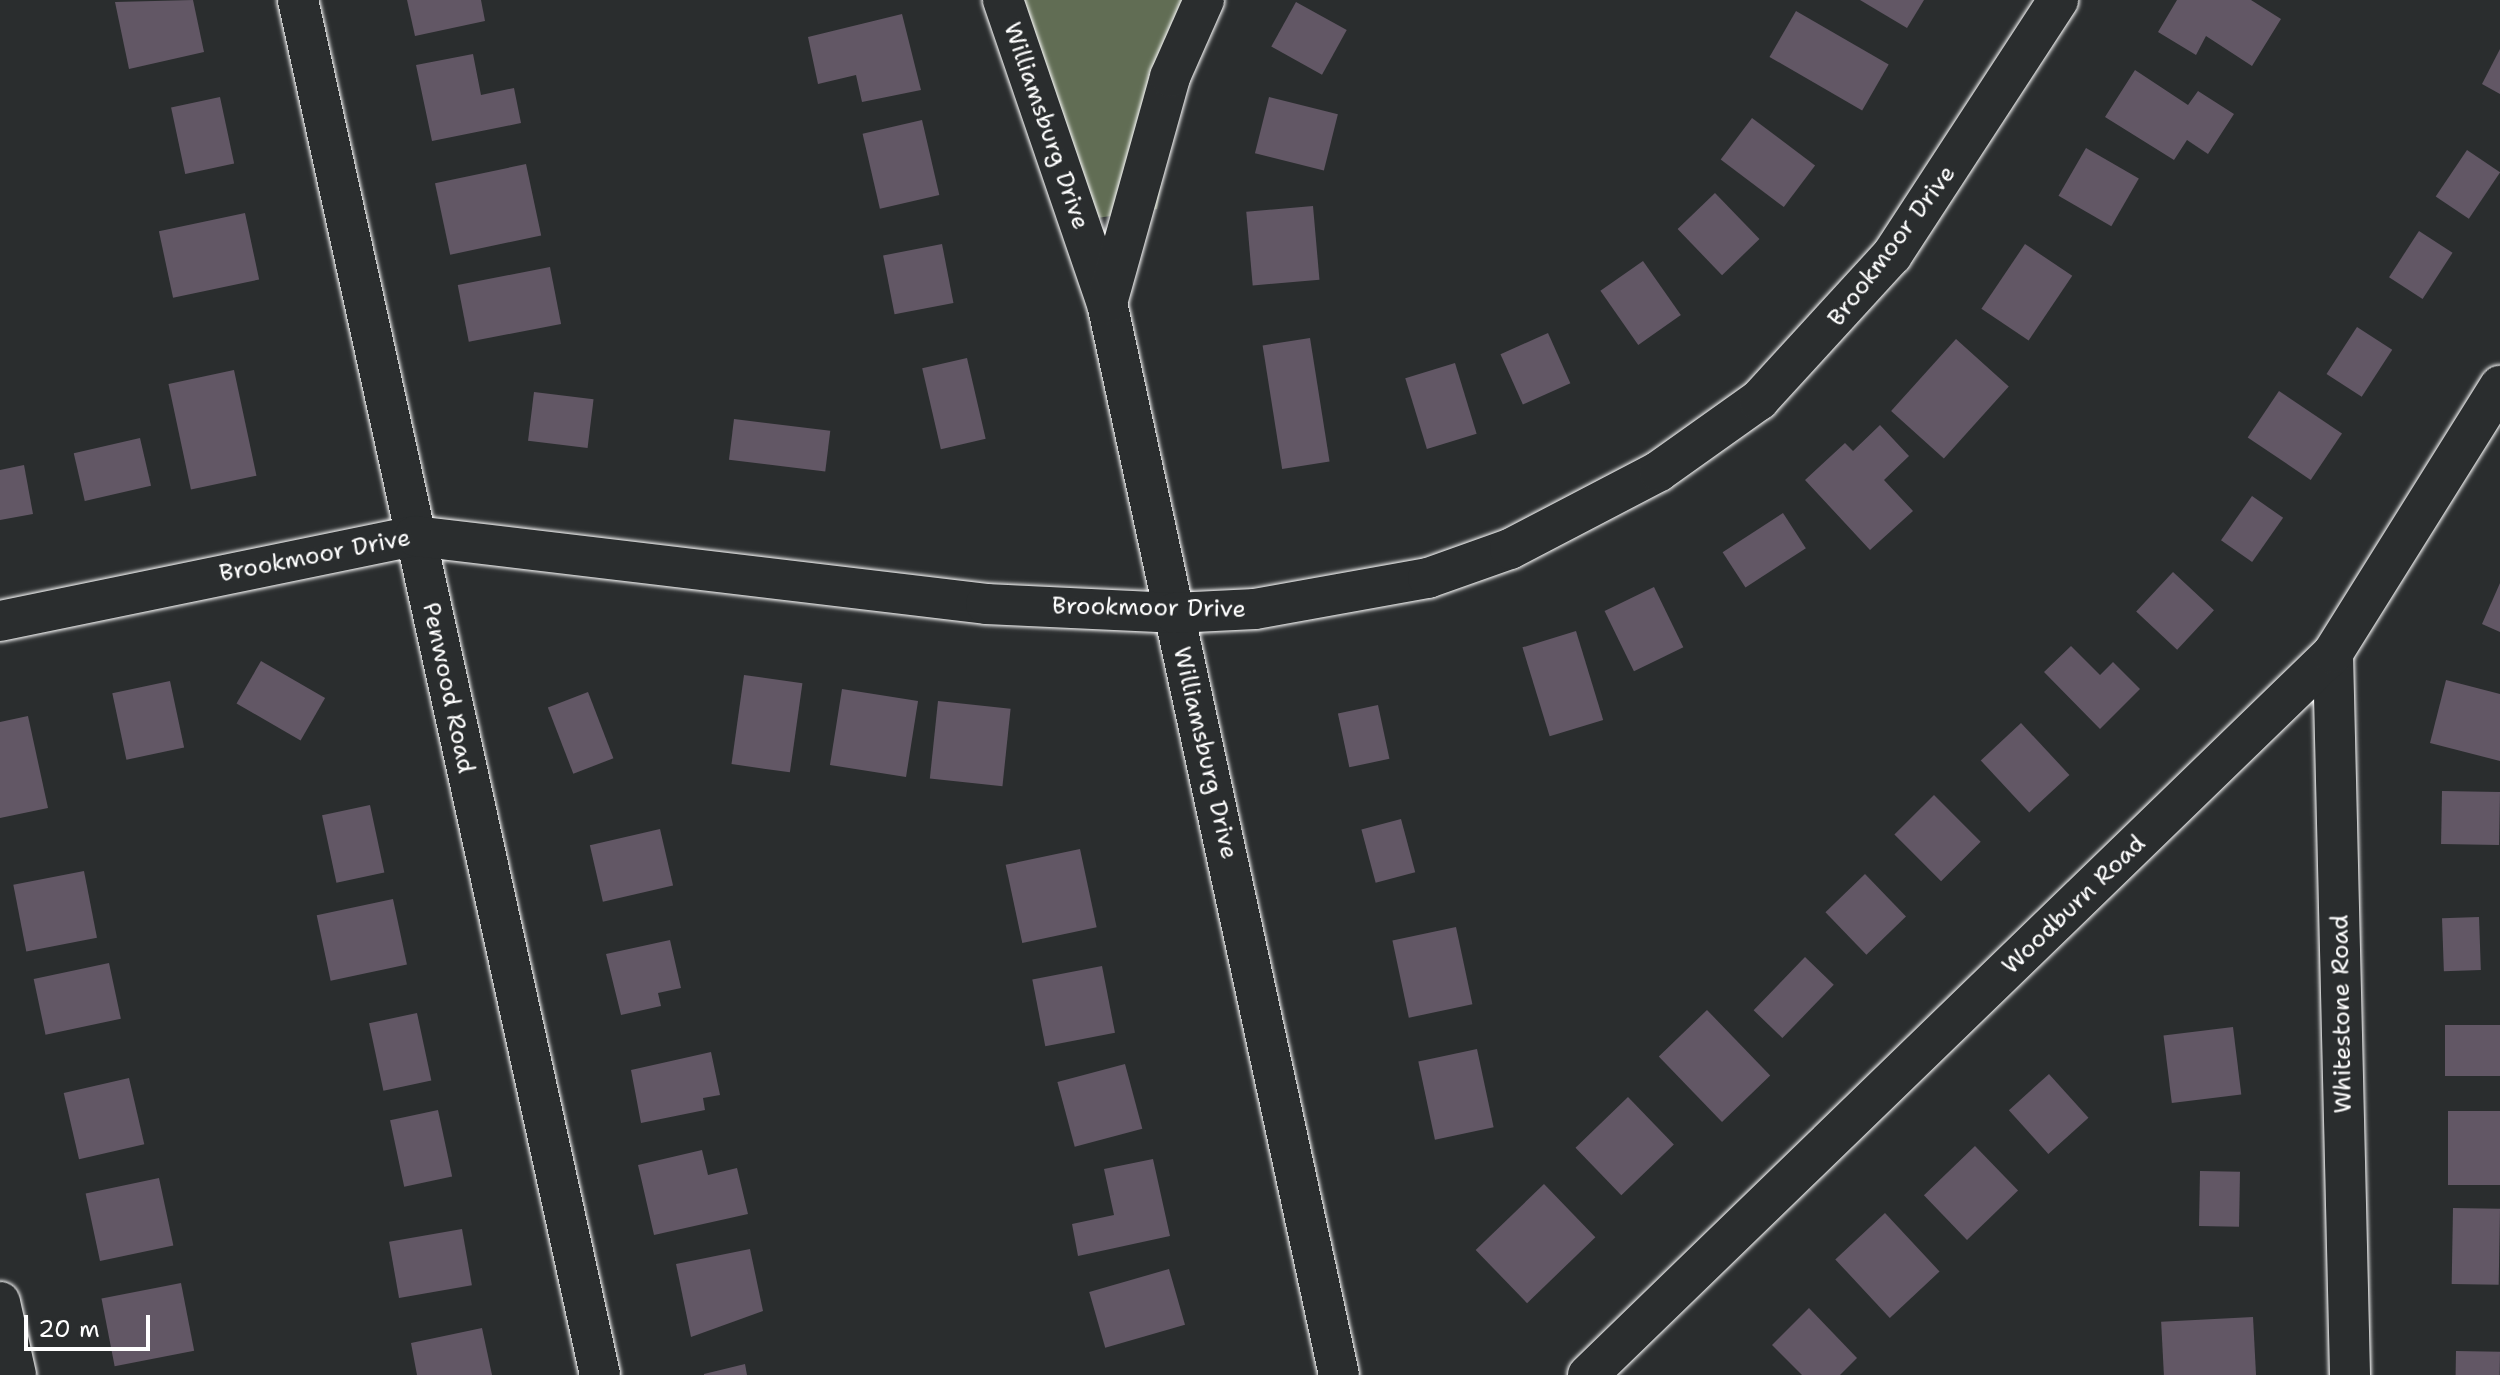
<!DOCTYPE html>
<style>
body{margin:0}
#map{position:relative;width:2500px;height:1375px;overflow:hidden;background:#2a2d2e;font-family:"Shantell Sans",sans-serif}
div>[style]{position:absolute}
.green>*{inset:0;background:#616d54}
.building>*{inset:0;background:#625765;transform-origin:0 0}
.roads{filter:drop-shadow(0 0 2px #fff) drop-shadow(0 0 2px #fff)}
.street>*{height:40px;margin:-20px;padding:0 20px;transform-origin:20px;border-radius:20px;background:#2a2d2e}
span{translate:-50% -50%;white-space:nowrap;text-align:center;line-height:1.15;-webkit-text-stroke:7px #2a2d2e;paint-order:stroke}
.street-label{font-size:24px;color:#fff}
.scale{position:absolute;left:24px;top:1315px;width:126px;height:36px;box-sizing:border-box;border:4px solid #fff;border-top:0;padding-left:10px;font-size:24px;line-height:28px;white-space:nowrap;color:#fff;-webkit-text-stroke:6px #2a2d2e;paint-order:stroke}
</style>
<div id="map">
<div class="green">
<i style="clip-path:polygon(1023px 0,1192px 0,1157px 209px,1084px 220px)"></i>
</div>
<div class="building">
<i style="clip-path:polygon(193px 0,204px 52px,129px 69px,115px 2px)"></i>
<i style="clip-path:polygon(407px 0,481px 0,485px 21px,415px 36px)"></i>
<i style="clip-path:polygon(1860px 0,1924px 0,1907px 28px)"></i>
<i style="clip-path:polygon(2177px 0,2251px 0,2281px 19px,2252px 66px,2206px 36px,2196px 55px,2158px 32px)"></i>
<i style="left:1296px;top:2px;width:58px;height:51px;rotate:29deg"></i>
<i style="left:1796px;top:11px;width:107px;height:53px;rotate:30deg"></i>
<i style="clip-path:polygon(902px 14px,921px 90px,862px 102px,856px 75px,818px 84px,808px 37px)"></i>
<i style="clip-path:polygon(2500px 49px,2500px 94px,2482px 84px)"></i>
<i style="clip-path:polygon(473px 54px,481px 95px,514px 88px,521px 123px,432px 141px,416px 65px)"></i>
<i style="clip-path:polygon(2135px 70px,2188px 105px,2198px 91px,2234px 114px,2208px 154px,2187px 140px,2174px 160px,2105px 117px)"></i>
<i style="left:220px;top:97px;width:68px;height:50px;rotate:78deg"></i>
<i style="left:1269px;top:97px;width:71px;height:58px;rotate:14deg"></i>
<i style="left:1752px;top:118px;width:79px;height:52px;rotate:37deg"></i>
<i style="left:922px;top:120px;width:77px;height:61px;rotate:77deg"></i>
<i style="left:2086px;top:148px;width:61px;height:55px;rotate:30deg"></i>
<i style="left:2467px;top:150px;width:40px;height:56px;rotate:34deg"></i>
<i style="left:526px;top:164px;width:73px;height:93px;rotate:78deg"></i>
<i style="left:1715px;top:193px;width:64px;height:52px;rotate:46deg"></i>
<i style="left:1313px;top:206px;width:74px;height:67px;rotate:85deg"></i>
<i style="left:245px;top:213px;width:68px;height:88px;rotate:78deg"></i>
<i style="left:2419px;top:231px;width:40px;height:55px;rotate:33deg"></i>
<i style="left:942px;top:244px;width:60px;height:60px;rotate:79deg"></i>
<i style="left:2025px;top:244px;width:57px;height:78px;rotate:34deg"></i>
<i style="left:1643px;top:261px;width:66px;height:52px;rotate:55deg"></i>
<i style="left:550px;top:267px;width:58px;height:94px;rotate:79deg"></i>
<i style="left:2357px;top:327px;width:42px;height:56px;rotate:33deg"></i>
<i style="left:1548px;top:333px;width:55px;height:52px;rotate:66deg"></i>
<i style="left:1310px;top:338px;width:125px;height:48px;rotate:81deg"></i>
<i style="left:1956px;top:339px;width:71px;height:97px;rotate:42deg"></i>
<i style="left:967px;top:358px;width:83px;height:46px;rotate:77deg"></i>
<i style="left:1455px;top:363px;width:74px;height:52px;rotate:73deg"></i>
<i style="left:234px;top:370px;width:108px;height:67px;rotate:78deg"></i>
<i style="left:2279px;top:391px;width:76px;height:56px;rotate:34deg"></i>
<i style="left:534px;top:392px;width:60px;height:49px;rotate:7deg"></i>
<i style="left:734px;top:419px;width:97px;height:41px;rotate:7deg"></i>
<i style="clip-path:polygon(1880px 425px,1909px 456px,1884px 480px,1913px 511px,1870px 550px,1805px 480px,1845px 443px,1853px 451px)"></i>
<i style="left:140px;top:438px;width:49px;height:68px;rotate:77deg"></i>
<i style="clip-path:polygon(24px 465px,33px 514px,0 520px,0 470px)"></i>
<i style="left:2252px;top:496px;width:38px;height:54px;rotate:35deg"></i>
<i style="left:1783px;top:513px;width:42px;height:72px;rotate:57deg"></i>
<i style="left:2173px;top:572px;width:56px;height:54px;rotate:43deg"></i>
<i style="clip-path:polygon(2500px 583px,2500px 632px,2482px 624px)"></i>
<i style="left:1654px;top:587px;width:67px;height:55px;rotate:64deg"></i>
<i style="left:1576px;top:631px;width:93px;height:56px;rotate:73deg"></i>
<i style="clip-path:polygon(2071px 646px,2100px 675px,2113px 662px,2140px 689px,2100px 729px,2044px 672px)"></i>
<i style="left:261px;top:661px;width:74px;height:49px;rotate:30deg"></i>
<i style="left:744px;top:675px;width:59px;height:90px;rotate:8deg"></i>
<i style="clip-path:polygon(2446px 680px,2500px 694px,2500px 761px,2430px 743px)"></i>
<i style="left:170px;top:681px;width:68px;height:59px;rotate:78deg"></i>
<i style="left:842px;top:689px;width:77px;height:77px;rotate:9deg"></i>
<i style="left:588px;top:692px;width:71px;height:43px;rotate:69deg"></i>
<i style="left:938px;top:701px;width:73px;height:78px;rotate:6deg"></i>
<i style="left:1378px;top:705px;width:55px;height:41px;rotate:78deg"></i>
<i style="clip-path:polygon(28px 716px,48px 808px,0 818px,0 722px)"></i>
<i style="left:2021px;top:723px;width:71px;height:55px;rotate:47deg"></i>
<i style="left:2442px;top:791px;width:58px;height:53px;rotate:1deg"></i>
<i style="left:1934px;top:795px;width:66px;height:56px;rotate:45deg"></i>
<i style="left:370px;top:805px;width:69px;height:49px;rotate:78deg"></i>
<i style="left:1401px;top:819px;width:55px;height:41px;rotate:75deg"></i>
<i style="left:660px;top:829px;width:58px;height:72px;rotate:77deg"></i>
<i style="left:1080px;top:849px;width:80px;height:76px;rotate:78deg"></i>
<i style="left:84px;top:871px;width:68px;height:72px;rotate:79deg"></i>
<i style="left:1865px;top:874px;width:59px;height:55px;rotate:46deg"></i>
<i style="left:393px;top:899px;width:67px;height:78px;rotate:78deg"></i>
<i style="left:2479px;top:917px;width:53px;height:37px;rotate:88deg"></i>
<i style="left:1456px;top:927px;width:79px;height:65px;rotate:78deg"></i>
<i style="clip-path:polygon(670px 940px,681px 988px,658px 993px,661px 1006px,621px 1015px,606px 954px)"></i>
<i style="left:1805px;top:957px;width:40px;height:74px;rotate:44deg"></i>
<i style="left:109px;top:963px;width:57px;height:77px;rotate:78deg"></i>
<i style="left:1102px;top:966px;width:68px;height:71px;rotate:79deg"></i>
<i style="left:1707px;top:1010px;width:91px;height:67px;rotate:46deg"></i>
<i style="left:417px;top:1013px;width:69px;height:49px;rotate:78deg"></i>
<i style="left:2500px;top:1025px;width:51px;height:55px;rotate:90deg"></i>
<i style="left:2233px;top:1027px;width:68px;height:70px;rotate:83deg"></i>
<i style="left:1477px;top:1049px;width:80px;height:60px;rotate:78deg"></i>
<i style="clip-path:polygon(711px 1052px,720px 1095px,703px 1098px,705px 1110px,641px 1123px,631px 1070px)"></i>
<i style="left:1125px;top:1064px;width:67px;height:70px;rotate:75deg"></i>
<i style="left:2049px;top:1074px;width:59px;height:54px;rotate:48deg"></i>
<i style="left:129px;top:1078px;width:68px;height:67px;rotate:77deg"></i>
<i style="left:1628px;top:1097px;width:66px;height:73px;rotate:46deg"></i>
<i style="left:438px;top:1110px;width:68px;height:49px;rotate:78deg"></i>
<i style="left:2500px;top:1111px;width:74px;height:52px;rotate:90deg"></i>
<i style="left:1975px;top:1146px;width:62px;height:71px;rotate:46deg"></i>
<i style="clip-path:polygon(702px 1150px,708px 1175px,737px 1168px,748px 1214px,654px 1235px,638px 1165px)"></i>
<i style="clip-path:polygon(1153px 1159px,1170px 1236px,1078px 1256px,1072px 1224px,1114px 1215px,1104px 1169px)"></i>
<i style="left:2200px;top:1171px;width:40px;height:55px;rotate:1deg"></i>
<i style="left:159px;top:1178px;width:69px;height:75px;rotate:78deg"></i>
<i style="left:1544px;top:1184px;width:74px;height:95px;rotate:46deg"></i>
<i style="left:2453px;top:1208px;width:47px;height:76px;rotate:1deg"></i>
<i style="left:1885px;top:1213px;width:80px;height:68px;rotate:47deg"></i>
<i style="left:462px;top:1229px;width:57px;height:74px;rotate:80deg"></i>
<i style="clip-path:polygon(750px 1249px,763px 1311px,691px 1337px,676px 1264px)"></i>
<i style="left:1169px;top:1269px;width:58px;height:83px;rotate:74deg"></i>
<i style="left:181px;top:1283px;width:69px;height:81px;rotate:79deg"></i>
<i style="clip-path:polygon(1809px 1308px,1857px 1358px,1840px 1375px,1802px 1375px,1772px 1345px)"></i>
<i style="left:2253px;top:1317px;width:58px;height:92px;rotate:87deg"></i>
<i style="clip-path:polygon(482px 1328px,492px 1375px,417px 1375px,411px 1343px)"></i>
<i style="left:2456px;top:1351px;width:44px;height:24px;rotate:1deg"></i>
<i style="clip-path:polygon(745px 1364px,747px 1375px,704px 1375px,704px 1374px)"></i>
</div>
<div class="roads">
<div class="street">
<i style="left:298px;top:0;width:1408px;rotate:77.61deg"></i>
<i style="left:1003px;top:0;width:320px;rotate:71.1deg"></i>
<i style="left:1107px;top:303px;width:1097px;rotate:77.79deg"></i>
<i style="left:1107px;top:303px;width:235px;rotate:-74.4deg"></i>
<i style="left:1170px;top:77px;width:84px;rotate:-66.2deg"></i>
<i style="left:0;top:621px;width:424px;rotate:-11.6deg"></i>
<i style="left:415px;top:536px;width:575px;rotate:6.79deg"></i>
<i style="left:986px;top:604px;width:188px;rotate:2.7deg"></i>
<i style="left:1174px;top:613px;width:81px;rotate:-2.8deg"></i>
<i style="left:1255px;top:609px;width:176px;rotate:-10.2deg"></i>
<i style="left:1428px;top:578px;width:87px;rotate:-19.5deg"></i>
<i style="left:1510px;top:549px;width:168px;rotate:-27.6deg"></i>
<i style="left:1659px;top:471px;width:123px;rotate:-35.4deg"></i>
<i style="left:1759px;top:400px;width:197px;rotate:-47.5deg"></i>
<i style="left:1892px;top:255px;width:304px;rotate:-56.9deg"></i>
<i style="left:2333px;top:653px;width:722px;rotate:88.65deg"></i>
<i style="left:0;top:1302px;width:75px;rotate:77.6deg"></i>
<i style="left:1588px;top:1375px;width:1037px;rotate:-44.1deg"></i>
<i style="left:2333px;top:653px;width:315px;rotate:-58deg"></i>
</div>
</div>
<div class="street-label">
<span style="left:1046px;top:126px;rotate:71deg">Williamsburg Drive</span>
<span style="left:1892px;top:246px;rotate:-53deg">Brookmoor Drive</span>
<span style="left:315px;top:556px;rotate:-11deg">Brookmoor Drive</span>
<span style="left:1149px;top:608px;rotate:1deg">Brookmoor Drive</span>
<span style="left:448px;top:688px;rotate:78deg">Penwood Road</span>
<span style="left:1205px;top:753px;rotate:77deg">Williamsburg Drive</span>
<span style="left:2074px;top:905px;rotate:-44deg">Woodburn Road</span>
<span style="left:2342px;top:1014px;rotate:-91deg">Whitestone Road</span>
</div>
<div class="scale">20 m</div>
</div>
